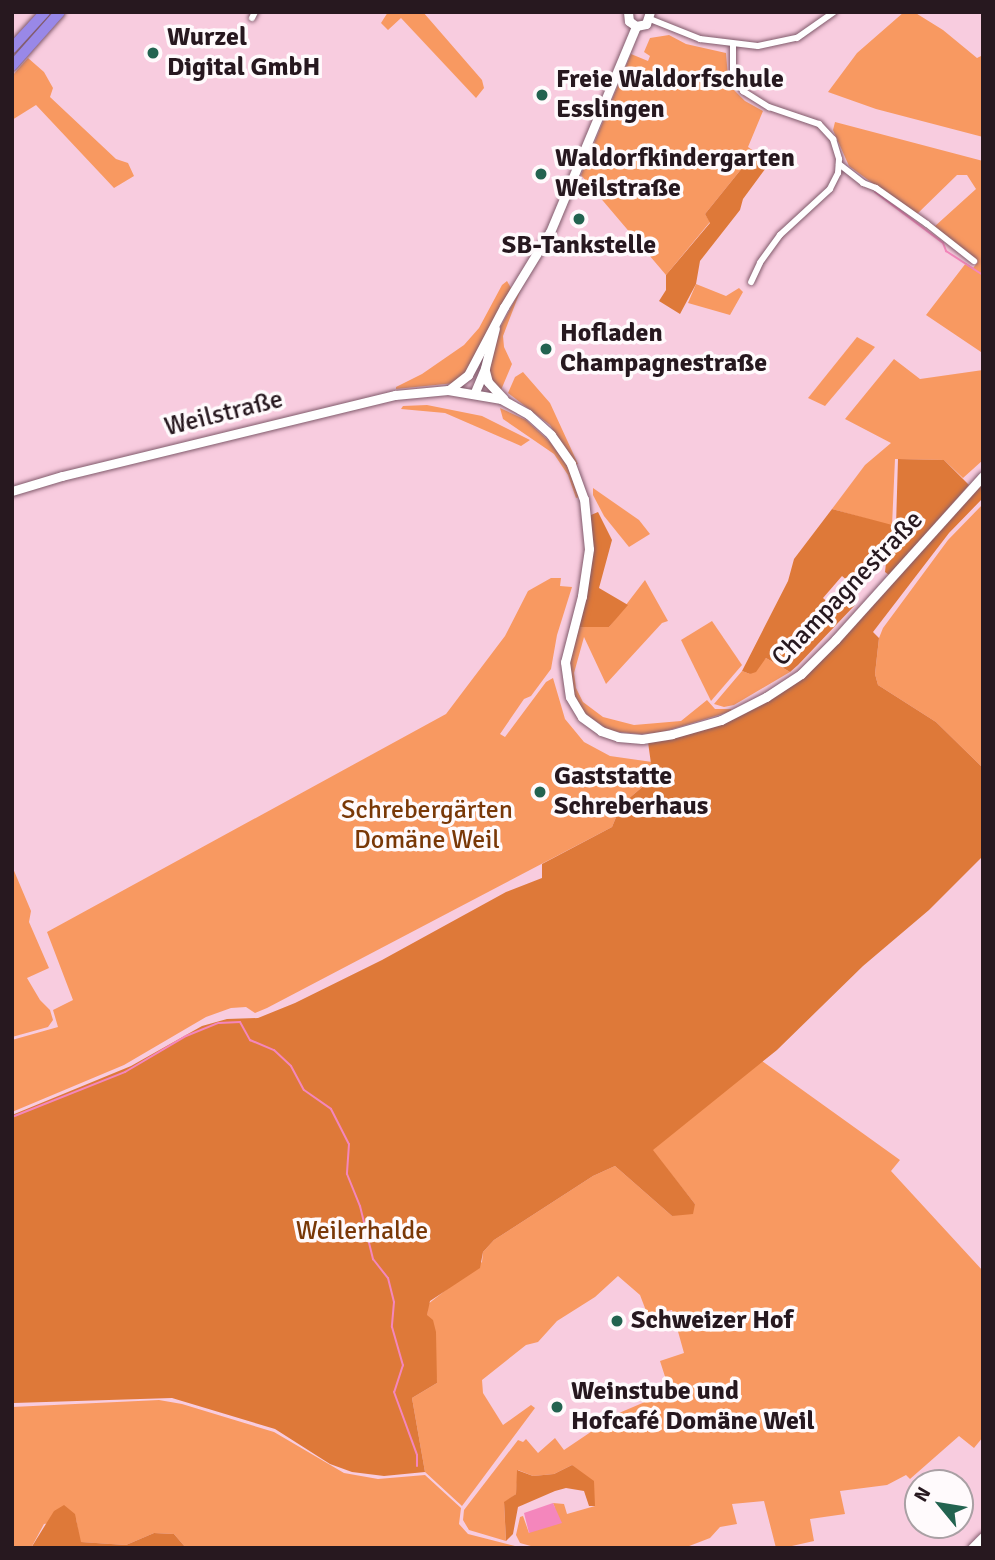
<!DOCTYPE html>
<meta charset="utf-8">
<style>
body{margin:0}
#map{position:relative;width:995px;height:1560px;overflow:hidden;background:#f8ccdf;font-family:Signika,sans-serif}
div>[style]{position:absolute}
.green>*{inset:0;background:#f89961}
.forest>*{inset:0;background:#de7939}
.water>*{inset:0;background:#f486bc}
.stream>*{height:2px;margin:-1px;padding:0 1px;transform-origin:1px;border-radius:1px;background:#f486bc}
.roads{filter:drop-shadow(0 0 2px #805a6b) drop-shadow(0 0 2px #805a6b)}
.street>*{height:6px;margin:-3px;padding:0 3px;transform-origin:3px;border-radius:3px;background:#fff}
.secondary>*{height:9px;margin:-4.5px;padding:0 4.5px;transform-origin:4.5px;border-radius:4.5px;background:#fff}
.highway>*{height:10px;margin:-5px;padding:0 5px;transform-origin:5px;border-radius:5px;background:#9988e8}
.dots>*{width:19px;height:19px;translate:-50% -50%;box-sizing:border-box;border:4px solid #fffafc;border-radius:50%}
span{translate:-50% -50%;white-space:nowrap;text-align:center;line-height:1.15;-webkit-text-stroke:7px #fffafc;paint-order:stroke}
.poi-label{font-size:26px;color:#27181f;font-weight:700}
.left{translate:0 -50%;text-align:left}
.street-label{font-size:26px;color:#27181f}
.park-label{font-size:26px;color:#793807}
.frame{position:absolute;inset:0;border:14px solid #27181f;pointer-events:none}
.north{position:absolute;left:904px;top:1469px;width:70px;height:70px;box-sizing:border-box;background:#fffafc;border:2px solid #a9a0a4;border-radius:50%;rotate:300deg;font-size:19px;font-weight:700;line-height:28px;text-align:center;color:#27181f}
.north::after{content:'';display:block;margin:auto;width:24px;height:32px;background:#236350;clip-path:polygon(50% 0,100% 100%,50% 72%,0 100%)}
</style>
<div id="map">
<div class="green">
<i style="clip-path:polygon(388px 12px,423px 12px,482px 80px,484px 88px,476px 98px,401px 18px,388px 30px,381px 23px)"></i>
<i style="clip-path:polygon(904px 12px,914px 12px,943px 30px,977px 58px,983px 55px,983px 137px,876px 109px,828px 92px,857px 53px)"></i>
<i style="clip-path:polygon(669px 35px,686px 44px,726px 53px,728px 77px,733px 89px,745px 101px,763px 111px,748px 147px,755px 152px,705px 214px,710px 222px,666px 275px,581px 175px,631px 54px,648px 61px,650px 56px,644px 52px,650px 38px)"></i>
<i style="clip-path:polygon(28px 58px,44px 72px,53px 88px,50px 97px,116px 159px,128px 163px,134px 176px,114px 188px,36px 105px,12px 120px,12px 76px)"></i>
<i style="clip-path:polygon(835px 122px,983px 161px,983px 363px,981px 352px,926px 315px,966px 263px,973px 268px,978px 262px,934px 227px,976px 189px,967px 175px,957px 175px,916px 215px,849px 166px,833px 130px)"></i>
<i style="clip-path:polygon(507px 281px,511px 288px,468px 371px,455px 383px,396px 389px,396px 387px,422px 374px,464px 345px,479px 328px,502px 285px)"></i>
<i style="clip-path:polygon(696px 284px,726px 296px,739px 288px,743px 292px,730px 315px,688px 303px)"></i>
<i style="clip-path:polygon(521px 289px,503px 336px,504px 347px,512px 364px,501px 390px,490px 380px,488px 371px,501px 326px)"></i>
<i style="clip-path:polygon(857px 337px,875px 347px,825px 406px,808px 398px)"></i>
<i style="clip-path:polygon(894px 359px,920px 379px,983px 370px,983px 460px,963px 478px,944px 460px,895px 459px,892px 526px,832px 509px,865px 465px,891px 443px,845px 419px)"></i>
<i style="clip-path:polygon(523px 372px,550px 403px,578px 464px,575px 465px,550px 425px,508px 393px,515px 377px)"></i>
<i style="clip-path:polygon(427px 405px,482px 416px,530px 440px,521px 446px,445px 413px,401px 409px,403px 406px)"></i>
<i style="clip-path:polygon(500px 408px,526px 420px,550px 442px,569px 468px,580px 497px,576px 498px,568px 475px,554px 454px,503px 419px)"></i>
<i style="clip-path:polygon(593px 488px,639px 520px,650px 534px,629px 547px,604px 516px,593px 495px)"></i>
<i style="clip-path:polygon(983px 504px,983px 768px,936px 722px,878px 685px,875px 674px,879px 638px,883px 628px,948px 540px)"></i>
<i style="clip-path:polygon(551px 578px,561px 578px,560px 586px,572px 587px,557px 635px,551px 669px,531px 696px,524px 699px,500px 734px,505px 737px,546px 682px,553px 678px,565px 719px,584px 742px,610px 756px,652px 762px,653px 778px,621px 805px,612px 827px,267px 1008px,255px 1013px,246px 1007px,231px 1008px,206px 1017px,124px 1065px,12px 1112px,12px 1040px,58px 1027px,53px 1010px,73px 1000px,47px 932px,446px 714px,505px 636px,528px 591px)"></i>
<i style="clip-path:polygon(645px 580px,668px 621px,662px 623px,606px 684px,584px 637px,574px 673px,576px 688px,583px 702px,603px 717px,634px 725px,681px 721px,707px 700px,715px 709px,731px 709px,732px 711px,659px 733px,639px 734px,610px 731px,584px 713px,573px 695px,569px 662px,578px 627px,609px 627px)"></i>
<i style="clip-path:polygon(712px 621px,742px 665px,711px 701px,681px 640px)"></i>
<i style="clip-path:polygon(766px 658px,790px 672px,734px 705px,724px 707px,714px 704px,742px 671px,750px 674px)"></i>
<i style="clip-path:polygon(12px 866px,31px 911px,29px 922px,49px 968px,27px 978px,40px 1000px,50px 1010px,53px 1020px,48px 1027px,12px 1037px)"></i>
<i style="clip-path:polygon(762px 1061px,900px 1160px,891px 1171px,983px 1271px,983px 1437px,974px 1448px,959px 1436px,910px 1479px,906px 1475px,887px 1485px,840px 1491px,845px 1514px,810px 1519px,814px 1541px,783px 1548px,776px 1548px,764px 1501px,732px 1504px,737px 1524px,720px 1527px,710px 1538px,684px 1548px,538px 1548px,520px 1543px,516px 1535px,520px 1517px,523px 1516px,529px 1533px,555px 1508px,553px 1503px,564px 1504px,567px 1514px,595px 1506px,572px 1465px,554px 1474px,533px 1476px,518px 1470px,516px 1494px,504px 1503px,506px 1541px,469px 1530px,463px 1520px,464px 1510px,518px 1440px,523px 1442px,526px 1439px,538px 1453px,555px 1438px,564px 1450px,619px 1413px,666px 1393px,669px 1389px,660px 1361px,684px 1353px,672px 1310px,648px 1316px,640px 1295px,618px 1276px,595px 1297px,557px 1321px,538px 1342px,526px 1345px,482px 1380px,483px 1393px,503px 1425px,531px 1405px,535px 1408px,462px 1506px,425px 1472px,412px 1398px,437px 1383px,427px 1315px,428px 1304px,482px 1262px,483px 1252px,494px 1240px,593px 1176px,615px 1166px,672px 1216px,695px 1204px,652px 1150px)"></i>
<i style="clip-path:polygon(159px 1400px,182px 1404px,274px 1432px,344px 1473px,378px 1479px,425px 1475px,461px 1508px,459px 1524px,468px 1534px,523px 1548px,186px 1548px,174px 1534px,154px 1533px,126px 1545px,80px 1542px,76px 1519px,44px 1524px,31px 1548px,12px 1548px,12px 1407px)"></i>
</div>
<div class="forest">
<i style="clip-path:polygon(755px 152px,771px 161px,743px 199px,740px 210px,700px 261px,696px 284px,680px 314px,659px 301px,666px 290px,666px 275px,710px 223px,705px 214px)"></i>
<i style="clip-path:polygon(898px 459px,944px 460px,969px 485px,889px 575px,885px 572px,886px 563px,878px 562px,854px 586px,842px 576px,823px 598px,834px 608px,846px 600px,855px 605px,798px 665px,790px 672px,766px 658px,756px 672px,750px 674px,742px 671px,788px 581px,794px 559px,832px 509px,896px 526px)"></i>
<i style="clip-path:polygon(983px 481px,983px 498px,949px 533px,873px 632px,879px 638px,875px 674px,878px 685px,936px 722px,983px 768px,983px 856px,929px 910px,863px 966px,777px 1050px,653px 1150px,695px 1204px,693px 1214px,672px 1216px,615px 1166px,593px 1176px,494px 1240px,483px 1252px,480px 1268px,430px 1301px,427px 1315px,433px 1320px,436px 1332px,437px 1383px,412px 1398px,425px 1472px,384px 1476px,352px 1472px,330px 1464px,275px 1429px,172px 1398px,14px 1403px,12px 1115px,131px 1066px,202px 1026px,227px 1019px,258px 1018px,295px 1003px,382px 960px,506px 892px,542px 878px,542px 864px,612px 827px,621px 805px,653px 778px,648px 742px,689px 734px,741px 715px,772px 698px,814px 667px)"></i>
<i style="clip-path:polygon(598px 512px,612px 540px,599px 588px,628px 605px,609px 627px,578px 627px,592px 556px,591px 515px)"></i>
<i style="clip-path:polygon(572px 1465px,594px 1481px,595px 1506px,589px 1506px,584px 1491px,566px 1488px,555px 1491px,518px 1507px,513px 1534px,506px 1541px,504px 1502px,516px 1494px,517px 1470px,533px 1476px,554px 1474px)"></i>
<i style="clip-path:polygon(64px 1505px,75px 1514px,81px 1542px,126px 1545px,154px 1533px,174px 1534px,186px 1548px,31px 1548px,54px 1511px)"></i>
</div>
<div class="water">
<i style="clip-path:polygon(553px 1503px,562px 1523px,529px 1533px,524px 1513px)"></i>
</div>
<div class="stream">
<i style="left:875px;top:192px;width:85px;rotate:36.9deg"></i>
<i style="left:943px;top:243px;width:9px;rotate:69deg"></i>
<i style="left:946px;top:251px;width:44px;rotate:33deg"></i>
<i style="left:12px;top:1117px;width:122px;rotate:-21.7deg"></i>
<i style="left:125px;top:1072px;width:71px;rotate:-30.5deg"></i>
<i style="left:186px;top:1036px;width:35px;rotate:-22deg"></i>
<i style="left:219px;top:1023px;width:21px;rotate:-3deg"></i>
<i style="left:240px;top:1022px;width:21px;rotate:61deg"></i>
<i style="left:250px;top:1040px;width:26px;rotate:23deg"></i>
<i style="left:274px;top:1050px;width:23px;rotate:43deg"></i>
<i style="left:291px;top:1066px;width:27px;rotate:62deg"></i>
<i style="left:304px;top:1090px;width:33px;rotate:35deg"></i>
<i style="left:331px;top:1109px;width:39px;rotate:63deg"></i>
<i style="left:349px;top:1144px;width:30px;rotate:94deg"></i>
<i style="left:347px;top:1174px;width:35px;rotate:68deg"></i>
<i style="left:360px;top:1206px;width:55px;rotate:76.2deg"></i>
<i style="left:373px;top:1259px;width:24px;rotate:52deg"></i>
<i style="left:388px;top:1278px;width:25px;rotate:76deg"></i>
<i style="left:394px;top:1302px;width:25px;rotate:95deg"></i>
<i style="left:392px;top:1327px;width:40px;rotate:74deg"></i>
<i style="left:403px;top:1365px;width:28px;rotate:108deg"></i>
<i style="left:394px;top:1392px;width:67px;rotate:69.9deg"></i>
<i style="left:417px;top:1455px;width:11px;rotate:90deg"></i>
</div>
<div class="roads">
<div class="street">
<i style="left:252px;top:18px;width:7px;rotate:-63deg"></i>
<i style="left:650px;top:19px;width:54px;rotate:21.8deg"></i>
<i style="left:700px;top:39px;width:58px;rotate:6.9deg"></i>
<i style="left:758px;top:46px;width:40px;rotate:-12deg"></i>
<i style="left:797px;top:38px;width:45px;rotate:-35.1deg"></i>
<i style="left:733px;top:44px;width:29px;rotate:90deg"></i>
<i style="left:733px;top:73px;width:21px;rotate:61deg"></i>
<i style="left:743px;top:91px;width:31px;rotate:32deg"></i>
<i style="left:769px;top:107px;width:53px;rotate:18.8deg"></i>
<i style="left:819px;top:124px;width:21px;rotate:47deg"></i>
<i style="left:833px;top:139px;width:21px;rotate:73deg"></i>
<i style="left:839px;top:159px;width:14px;rotate:94deg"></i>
<i style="left:838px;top:173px;width:18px;rotate:117deg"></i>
<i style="left:830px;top:189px;width:68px;rotate:137.4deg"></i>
<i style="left:780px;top:235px;width:34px;rotate:126deg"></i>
<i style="left:760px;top:263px;width:21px;rotate:115deg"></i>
<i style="left:839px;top:164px;width:31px;rotate:38deg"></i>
<i style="left:863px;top:183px;width:14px;rotate:21deg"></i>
<i style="left:876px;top:188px;width:62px;rotate:35.2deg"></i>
<i style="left:927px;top:224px;width:60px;rotate:38.2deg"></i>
</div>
<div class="secondary">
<i style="left:628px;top:12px;width:9px;rotate:84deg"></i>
<i style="left:629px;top:21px;width:9px;rotate:36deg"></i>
<i style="left:636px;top:26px;width:10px;rotate:-11deg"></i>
<i style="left:646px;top:24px;width:13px;rotate:-72deg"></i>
<i style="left:485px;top:371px;width:11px;rotate:75deg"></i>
<i style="left:488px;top:382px;width:23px;rotate:47deg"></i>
<i style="left:450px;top:389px;width:23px;rotate:-38deg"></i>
<i style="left:468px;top:375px;width:77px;rotate:-62.1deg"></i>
<i style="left:504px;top:307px;width:88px;rotate:-58.5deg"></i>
<i style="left:550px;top:232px;width:223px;rotate:-67.3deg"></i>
<i style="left:475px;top:392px;width:26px;rotate:-67deg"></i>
<i style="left:485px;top:368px;width:41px;rotate:-76deg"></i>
<i style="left:12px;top:491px;width:52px;rotate:-16.7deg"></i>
<i style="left:62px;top:476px;width:343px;rotate:-13.7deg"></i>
<i style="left:395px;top:395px;width:53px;rotate:-5.4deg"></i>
<i style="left:448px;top:390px;width:54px;rotate:9.6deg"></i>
<i style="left:501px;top:399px;width:31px;rotate:29deg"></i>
<i style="left:528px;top:414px;width:31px;rotate:42deg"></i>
<i style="left:551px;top:435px;width:35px;rotate:55deg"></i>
<i style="left:571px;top:464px;width:37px;rotate:70deg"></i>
<i style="left:584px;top:499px;width:50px;rotate:84.3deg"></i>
<i style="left:589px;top:549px;width:48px;rotate:98.5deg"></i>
<i style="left:582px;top:596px;width:68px;rotate:104.4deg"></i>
<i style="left:565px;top:662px;width:35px;rotate:82deg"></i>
<i style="left:570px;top:697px;width:23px;rotate:59deg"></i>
<i style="left:582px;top:717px;width:24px;rotate:36deg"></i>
<i style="left:601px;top:731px;width:18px;rotate:19deg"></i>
<i style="left:618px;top:737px;width:24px;rotate:5deg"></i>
<i style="left:642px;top:739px;width:30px;rotate:-9deg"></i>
<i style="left:672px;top:734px;width:51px;rotate:-15.9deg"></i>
<i style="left:721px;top:720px;width:51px;rotate:-27.1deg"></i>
<i style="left:766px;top:697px;width:42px;rotate:-33.3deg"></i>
<i style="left:801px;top:674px;width:49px;rotate:-45deg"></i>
<i style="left:836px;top:639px;width:219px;rotate:-48deg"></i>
<i style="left:972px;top:1548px;width:16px;rotate:-45deg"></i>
</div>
<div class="highway">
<i style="left:12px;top:48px;width:49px;rotate:-47.5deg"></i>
<i style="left:12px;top:66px;width:72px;rotate:-48.4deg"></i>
</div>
</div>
<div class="dots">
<i style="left:153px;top:53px;background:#236350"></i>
<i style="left:542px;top:95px;background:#236350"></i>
<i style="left:541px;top:174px;background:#236350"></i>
<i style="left:579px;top:219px;background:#236350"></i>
<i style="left:546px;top:349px;background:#236350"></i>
<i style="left:540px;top:792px;background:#236350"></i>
<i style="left:617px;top:1321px;background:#236350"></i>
<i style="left:557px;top:1407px;background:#236350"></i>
</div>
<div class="poi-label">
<span class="left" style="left:167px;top:53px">Wurzel<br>Digital GmbH</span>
<span class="left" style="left:556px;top:95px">Freie Waldorfschule<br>Esslingen</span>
<span class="left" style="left:555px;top:174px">Waldorfkindergarten<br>Weilstraße</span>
<span style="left:579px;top:246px">SB-Tankstelle</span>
<span class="left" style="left:560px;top:349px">Hofladen<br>Champagnestraße</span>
<span class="left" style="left:554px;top:792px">Gaststatte<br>Schreberhaus</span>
<span class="left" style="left:631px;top:1321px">Schweizer Hof</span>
<span class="left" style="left:571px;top:1407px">Weinstube und<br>Hofcafé Domäne Weil</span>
</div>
<div class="street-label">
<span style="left:224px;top:414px;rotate:-14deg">Weilstraße</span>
<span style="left:848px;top:589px;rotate:-46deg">Champagnestraße</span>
</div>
<div class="park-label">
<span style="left:427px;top:826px">Schrebergärten<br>Domäne Weil</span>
<span style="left:362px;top:1232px">Weilerhalde</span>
</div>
<div class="frame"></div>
<div class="north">N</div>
</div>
